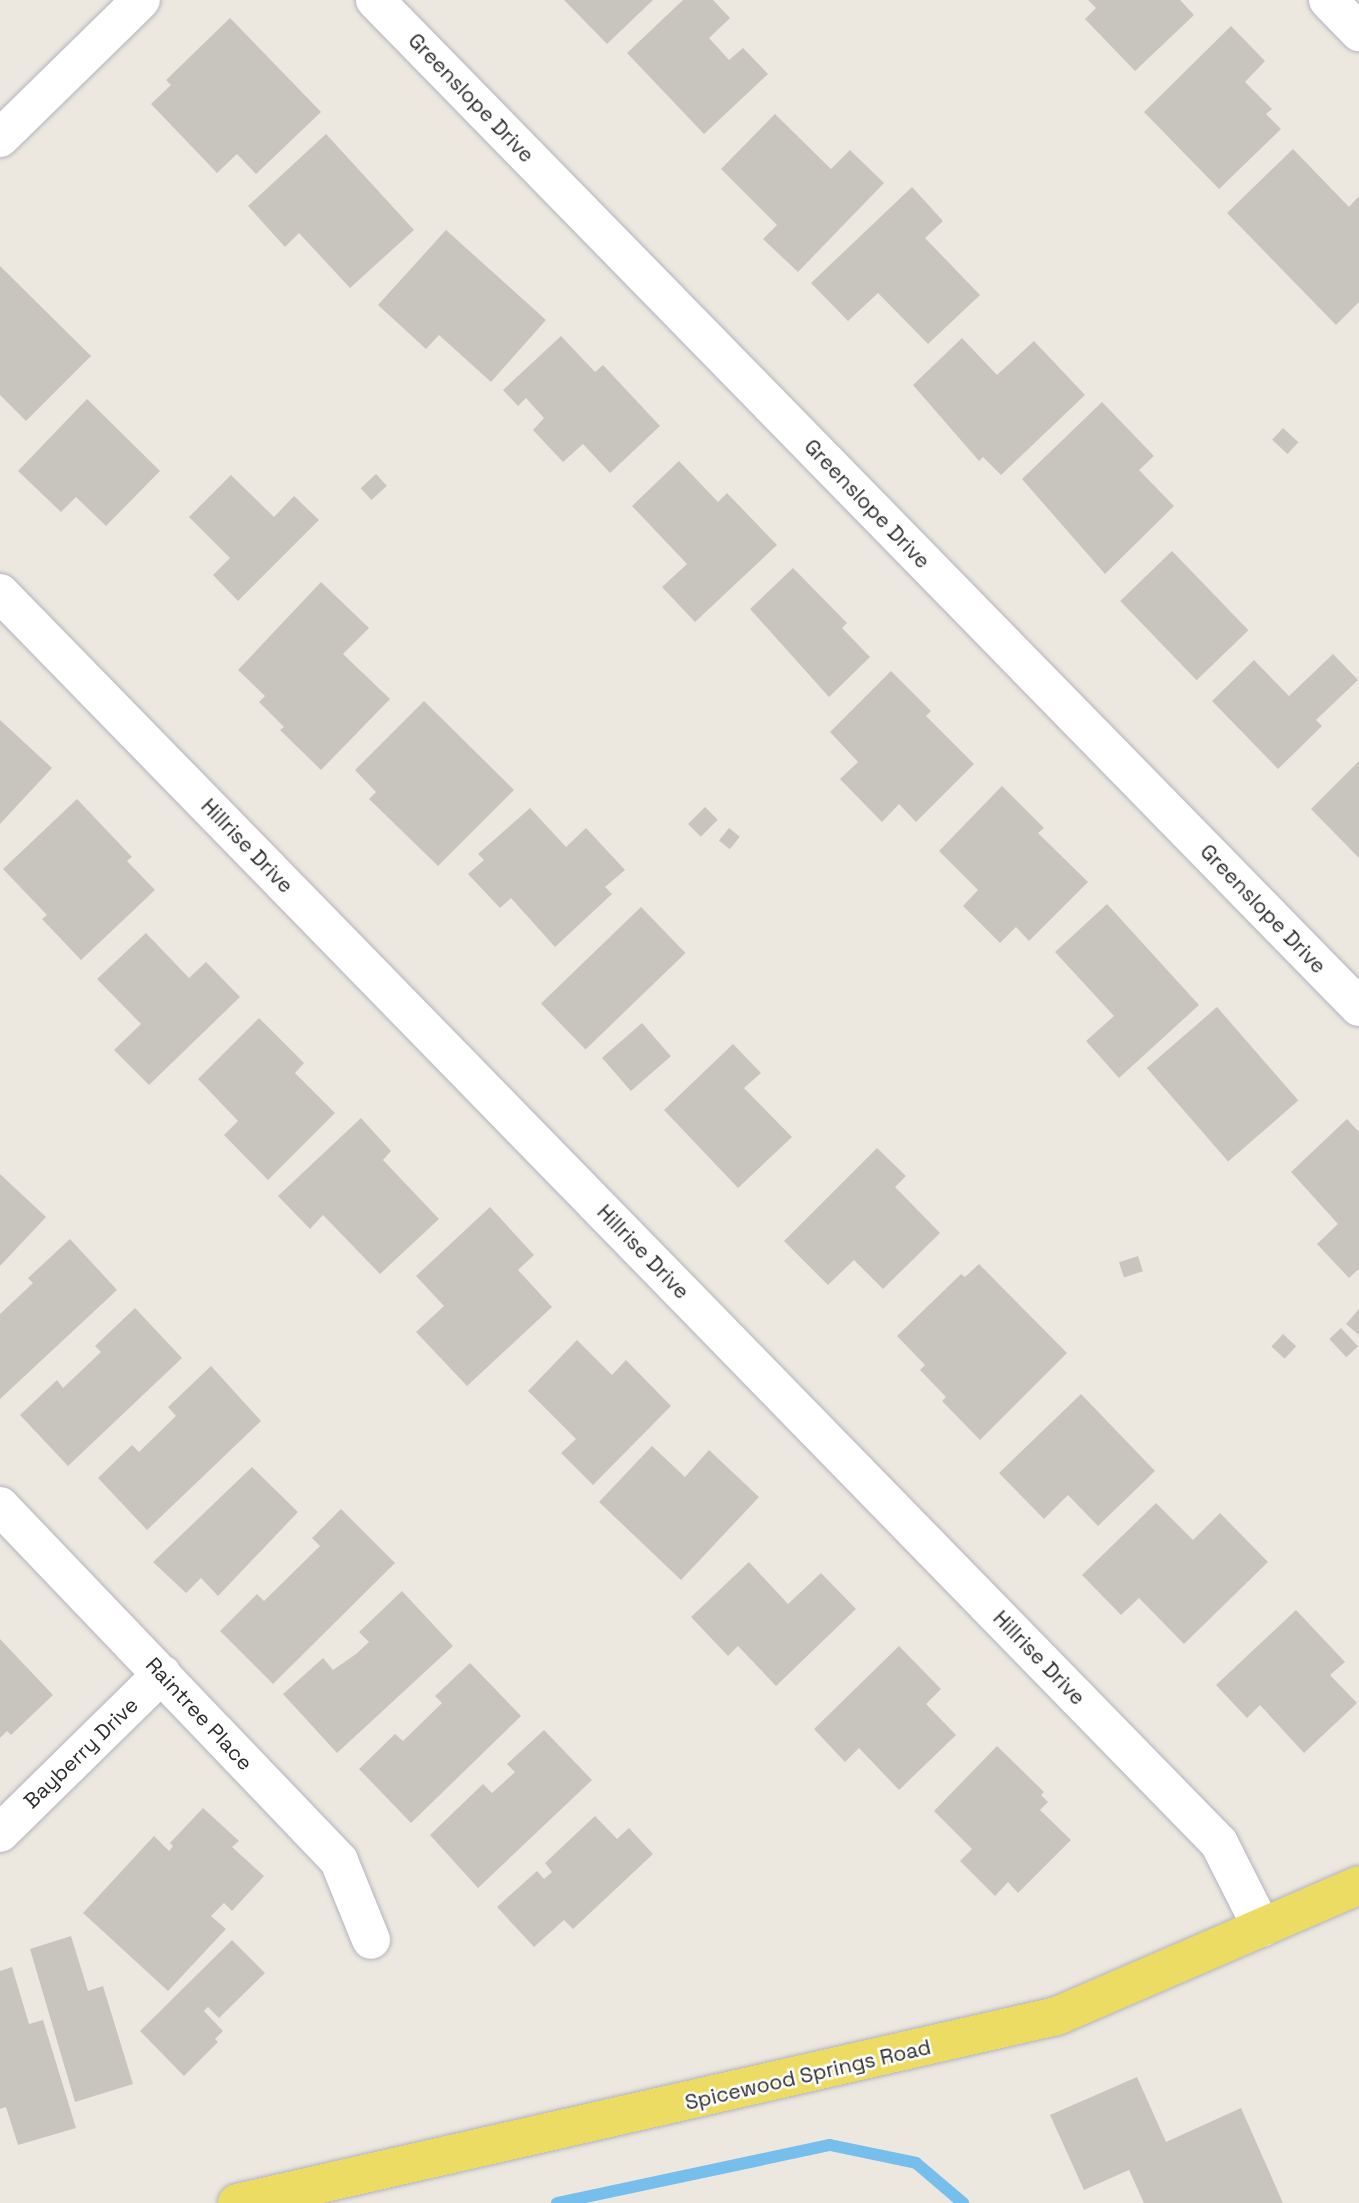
<!DOCTYPE html>
<style>
body{margin:0}
#map{position:relative;width:1359px;height:2203px;overflow:hidden;background:#ede8df;font-family:"Space Grotesk",sans-serif}
div>[style]{position:absolute}
.stream>*{height:12px;margin:-6px;padding:0 6px;transform-origin:6px;border-radius:6px;background:#76beeb}
.building>*{inset:0;background:#c8c5be;transform-origin:0 0}
.roads{filter:drop-shadow(0 0 2px #b2b3bf) drop-shadow(0 0 2px #b2b3bf)}
.minor>*{height:38px;margin:-19px;padding:0 19px;transform-origin:19px;border-radius:19px;background:#fff}
.major>*{height:38px;margin:-19px;padding:0 19px;transform-origin:19px;border-radius:19px;background:#ecdc64}
span{translate:-50% -50%;white-space:nowrap;text-align:center;line-height:1.15;-webkit-text-stroke:5px #fff;paint-order:stroke}
.street-label{font-size:21px;color:#2c2c2c}
</style>
<div id="map">
<div class="stream">
<i style="left:557px;top:2203px;width:279px;rotate:-12deg"></i>
<i style="left:830px;top:2145px;width:88px;rotate:11.8deg"></i>
<i style="left:916px;top:2163px;width:62px;rotate:40.4deg"></i>
</div>
<div class="building">
<i style="clip-path:polygon(564px 0,653px 0,607px 44px)"></i>
<i style="clip-path:polygon(683px 0,713px 0,730px 18px,709px 38px,729px 60px,743px 48px,768px 74px,704px 134px,627px 53px)"></i>
<i style="clip-path:polygon(1088px 0,1180px 0,1194px 15px,1135px 71px,1085px 19px,1096px 8px)"></i>
<i style="clip-path:polygon(230px 18px,321px 112px,256px 174px,237px 154px,217px 173px,151px 104px,171px 85px,166px 80px)"></i>
<i style="clip-path:polygon(1231px 26px,1265px 61px,1245px 82px,1272px 109px,1266px 114px,1281px 129px,1219px 189px,1144px 112px)"></i>
<i style="clip-path:polygon(775px 114px,831px 169px,850px 150px,884px 183px,798px 272px,763px 239px,777px 225px,721px 169px)"></i>
<i style="clip-path:polygon(326px 134px,414px 230px,350px 288px,299px 233px,285px 247px,248px 206px)"></i>
<i style="clip-path:polygon(1293px 149px,1349px 207px,1359px 196px,1359px 302px,1336px 325px,1227px 213px)"></i>
<i style="clip-path:polygon(912px 187px,943px 221px,925px 238px,980px 295px,928px 344px,878px 293px,848px 321px,811px 283px)"></i>
<i style="clip-path:polygon(446px 230px,546px 320px,491px 382px,439px 335px,426px 349px,378px 305px)"></i>
<i style="clip-path:polygon(0 266px,91px 356px,26px 421px,0 395px)"></i>
<i style="clip-path:polygon(561px 336px,595px 372px,603px 365px,660px 426px,610px 473px,583px 444px,563px 462px,533px 430px,544px 418px,526px 398px,518px 406px,503px 390px)"></i>
<i style="clip-path:polygon(962px 338px,997px 375px,1034px 341px,1085px 395px,1001px 475px,983px 457px,979px 461px,913px 385px)"></i>
<i style="clip-path:polygon(87px 399px,160px 471px,106px 526px,76px 497px,61px 512px,18px 471px)"></i>
<i style="clip-path:polygon(1102px 402px,1154px 456px,1139px 470px,1174px 506px,1105px 574px,1022px 479px)"></i>
<i style="left:1283px;top:428px;width:21px;height:16px;rotate:43deg"></i>
<i style="clip-path:polygon(679px 461px,718px 502px,727px 493px,777px 545px,695px 622px,662px 587px,687px 564px,632px 506px)"></i>
<i style="left:376px;top:474px;width:16px;height:21px;rotate:47deg"></i>
<i style="clip-path:polygon(231px 475px,274px 517px,294px 496px,319px 520px,238px 601px,213px 575px,230px 558px,189px 517px)"></i>
<i style="left:1172px;top:551px;width:110px;height:72px;rotate:46deg"></i>
<i style="clip-path:polygon(793px 568px,847px 623px,842px 628px,870px 657px,829px 697px,750px 609px)"></i>
<i style="clip-path:polygon(321px 582px,369px 628px,343px 654px,390px 699px,321px 770px,280px 730px,284px 727px,259px 702px,265px 696px,238px 670px)"></i>
<i style="clip-path:polygon(1333px 654px,1358px 680px,1316px 720px,1322px 726px,1278px 769px,1212px 701px,1254px 660px,1289px 696px)"></i>
<i style="clip-path:polygon(891px 671px,931px 711px,926px 716px,974px 764px,916px 822px,899px 804px,882px 822px,840px 779px,858px 762px,830px 732px)"></i>
<i style="clip-path:polygon(424px 701px,514px 790px,438px 866px,369px 799px,376px 792px,355px 770px)"></i>
<i style="clip-path:polygon(0 720px,52px 768px,0 824px)"></i>
<i style="clip-path:polygon(1359px 761px,1359px 858px,1311px 809px)"></i>
<i style="clip-path:polygon(1002px 786px,1044px 828px,1038px 833px,1088px 882px,1029px 941px,1016px 927px,1000px 943px,963px 906px,978px 890px,939px 851px)"></i>
<i style="clip-path:polygon(77px 799px,132px 857px,127px 861px,155px 890px,81px 960px,42px 919px,47px 915px,3px 869px)"></i>
<i style="left:705px;top:807px;width:18px;height:24px;rotate:45deg"></i>
<i style="clip-path:polygon(530px 808px,566px 847px,586px 828px,625px 870px,605px 887px,612px 894px,555px 947px,511px 898px,500px 908px,468px 874px,484px 860px,478px 854px)"></i>
<i style="left:729px;top:828px;width:14px;height:16px;rotate:39deg"></i>
<i style="clip-path:polygon(1107px 904px,1199px 1005px,1119px 1078px,1086px 1041px,1114px 1016px,1055px 952px)"></i>
<i style="left:641px;top:907px;width:64px;height:139px;rotate:46deg"></i>
<i style="clip-path:polygon(146px 933px,189px 978px,206px 962px,240px 997px,149px 1085px,114px 1050px,141px 1024px,97px 979px)"></i>
<i style="left:1217px;top:1007px;width:124px;height:93px;rotate:49deg"></i>
<i style="clip-path:polygon(259px 1018px,304px 1063px,295px 1073px,335px 1113px,268px 1180px,224px 1135px,238px 1121px,198px 1079px)"></i>
<i style="left:642px;top:1023px;width:44px;height:53px;rotate:49deg"></i>
<i style="clip-path:polygon(733px 1044px,761px 1073px,744px 1088px,792px 1137px,738px 1188px,664px 1110px)"></i>
<i style="clip-path:polygon(361px 1118px,391px 1151px,383px 1160px,439px 1219px,380px 1274px,323px 1215px,310px 1229px,278px 1196px)"></i>
<i style="clip-path:polygon(1347px 1119px,1359px 1132px,1359px 1269px,1349px 1278px,1317px 1244px,1338px 1224px,1291px 1172px)"></i>
<i style="clip-path:polygon(877px 1148px,906px 1176px,895px 1187px,940px 1233px,883px 1289px,854px 1260px,828px 1285px,784px 1241px)"></i>
<i style="clip-path:polygon(0 1174px,46px 1217px,0 1266px)"></i>
<i style="clip-path:polygon(490px 1207px,534px 1255px,518px 1270px,552px 1307px,467px 1386px,416px 1332px,444px 1306px,416px 1276px)"></i>
<i style="clip-path:polygon(70px 1239px,117px 1290px,0 1399px,0 1314px,33px 1283px,28px 1278px)"></i>
<i style="left:1138px;top:1256px;width:16px;height:20px;rotate:72deg"></i>
<i style="clip-path:polygon(979px 1264px,1067px 1353px,980px 1440px,942px 1401px,946px 1397px,920px 1370px,925px 1365px,897px 1336px,961px 1274px,965px 1277px)"></i>
<i style="clip-path:polygon(135px 1308px,182px 1358px,68px 1466px,20px 1415px,57px 1380px,63px 1388px,101px 1352px,95px 1346px)"></i>
<i style="clip-path:polygon(1359px 1309px,1359px 1335px,1346px 1324px)"></i>
<i style="left:1341px;top:1328px;width:25px;height:16px;rotate:47deg"></i>
<i style="left:1283px;top:1334px;width:18px;height:17px;rotate:43deg"></i>
<i style="clip-path:polygon(577px 1340px,612px 1375px,626px 1360px,671px 1406px,593px 1485px,561px 1453px,576px 1439px,528px 1391px)"></i>
<i style="clip-path:polygon(211px 1366px,261px 1421px,147px 1530px,98px 1478px,132px 1445px,139px 1452px,176px 1416px,168px 1407px)"></i>
<i style="clip-path:polygon(1081px 1394px,1155px 1471px,1098px 1526px,1068px 1495px,1044px 1519px,999px 1473px)"></i>
<i style="clip-path:polygon(652px 1446px,685px 1477px,709px 1450px,759px 1497px,681px 1580px,599px 1502px)"></i>
<i style="clip-path:polygon(252px 1467px,298px 1512px,218px 1596px,201px 1578px,186px 1593px,153px 1562px)"></i>
<i style="clip-path:polygon(1156px 1503px,1193px 1540px,1220px 1513px,1268px 1562px,1184px 1644px,1139px 1598px,1121px 1615px,1082px 1575px)"></i>
<i style="clip-path:polygon(341px 1509px,395px 1563px,273px 1684px,220px 1631px,257px 1594px,264px 1601px,320px 1546px,312px 1538px)"></i>
<i style="clip-path:polygon(749px 1562px,788px 1604px,821px 1573px,856px 1609px,776px 1686px,738px 1646px,728px 1656px,691px 1617px)"></i>
<i style="clip-path:polygon(402px 1591px,453px 1646px,337px 1753px,283px 1694px,323px 1658px,333px 1670px,356px 1654px,369px 1642px,359px 1632px)"></i>
<i style="clip-path:polygon(1296px 1610px,1345px 1662px,1330px 1675px,1357px 1703px,1304px 1753px,1260px 1705px,1247px 1718px,1216px 1685px)"></i>
<i style="clip-path:polygon(0 1639px,53px 1695px,11px 1735px,7px 1731px,0 1738px)"></i>
<i style="clip-path:polygon(899px 1646px,941px 1689px,926px 1704px,956px 1735px,899px 1790px,859px 1748px,845px 1762px,814px 1729px)"></i>
<i style="clip-path:polygon(470px 1663px,521px 1716px,411px 1823px,359px 1769px,395px 1734px,403px 1741px,442px 1703px,435px 1696px)"></i>
<i style="clip-path:polygon(544px 1730px,592px 1780px,478px 1888px,430px 1835px,483px 1784px,492px 1793px,515px 1772px,507px 1764px)"></i>
<i style="clip-path:polygon(997px 1746px,1044px 1792px,1041px 1795px,1048px 1802px,1040px 1810px,1071px 1840px,1018px 1893px,1008px 1882px,995px 1896px,960px 1861px,972px 1849px,934px 1811px)"></i>
<i style="clip-path:polygon(203px 1808px,239px 1841px,232px 1847px,264px 1876px,232px 1911px,224px 1903px,211px 1916px,226px 1929px,168px 1991px,83px 1913px,154px 1836px,169px 1851px,173px 1846px,170px 1843px)"></i>
<i style="clip-path:polygon(595px 1816px,617px 1839px,629px 1828px,653px 1854px,573px 1929px,564px 1920px,534px 1947px,497px 1907px,537px 1871px,544px 1879px,552px 1872px,545px 1863px)"></i>
<i style="clip-path:polygon(71px 1936px,88px 1991px,103px 1986px,133px 2084px,75px 2102px,30px 1949px)"></i>
<i style="clip-path:polygon(232px 1940px,265px 1973px,219px 2018px,208px 2007px,204px 2011px,223px 2031px,215px 2039px,218px 2042px,184px 2076px,140px 2031px)"></i>
<i style="clip-path:polygon(12px 1967px,29px 2024px,43px 2020px,76px 2128px,18px 2145px,6px 2107px,0 2109px,0 1971px)"></i>
<i style="clip-path:polygon(1137px 2077px,1166px 2142px,1241px 2108px,1283px 2203px,1144px 2203px,1129px 2170px,1084px 2190px,1050px 2115px)"></i>
</div>
<div class="roads">
<div class="minor">
<i style="left:375px;top:0;width:1408px;rotate:45.66deg"></i>
<i style="left:1328px;top:0;width:45px;rotate:45.9deg"></i>
<i style="left:0;top:138px;width:197px;rotate:-44.4deg"></i>
<i style="left:0;top:593px;width:1746px;rotate:45.72deg"></i>
<i style="left:1219px;top:1843px;width:95px;rotate:63.2deg"></i>
<i style="left:0;top:1506px;width:491px;rotate:46.3deg"></i>
<i style="left:339px;top:1861px;width:85px;rotate:67.9deg"></i>
<i style="left:0;top:1833px;width:227px;rotate:-44.5deg"></i>
</div>
<div class="major">
<i style="left:237px;top:2203px;width:841px;rotate:-12.85deg"></i>
<i style="left:1057px;top:2016px;width:329px;rotate:-23.4deg"></i>
</div>
</div>
<div class="street-label">
<span style="left:471px;top:98px;rotate:46deg">Greenslope Drive</span>
<span style="left:867px;top:504px;rotate:46deg">Greenslope Drive</span>
<span style="left:247px;top:846px;rotate:46deg">Hillrise Drive</span>
<span style="left:1263px;top:909px;rotate:46deg">Greenslope Drive</span>
<span style="left:643px;top:1252px;rotate:46deg">Hillrise Drive</span>
<span style="left:1039px;top:1658px;rotate:46deg">Hillrise Drive</span>
<span style="left:199px;top:1714px;rotate:47deg">Raintree Place</span>
<span style="left:81px;top:1753px;rotate:-44deg">Bayberry Drive</span>
<span style="left:808px;top:2075px;rotate:-13deg">Spicewood Springs Road</span>
</div>
</div>
